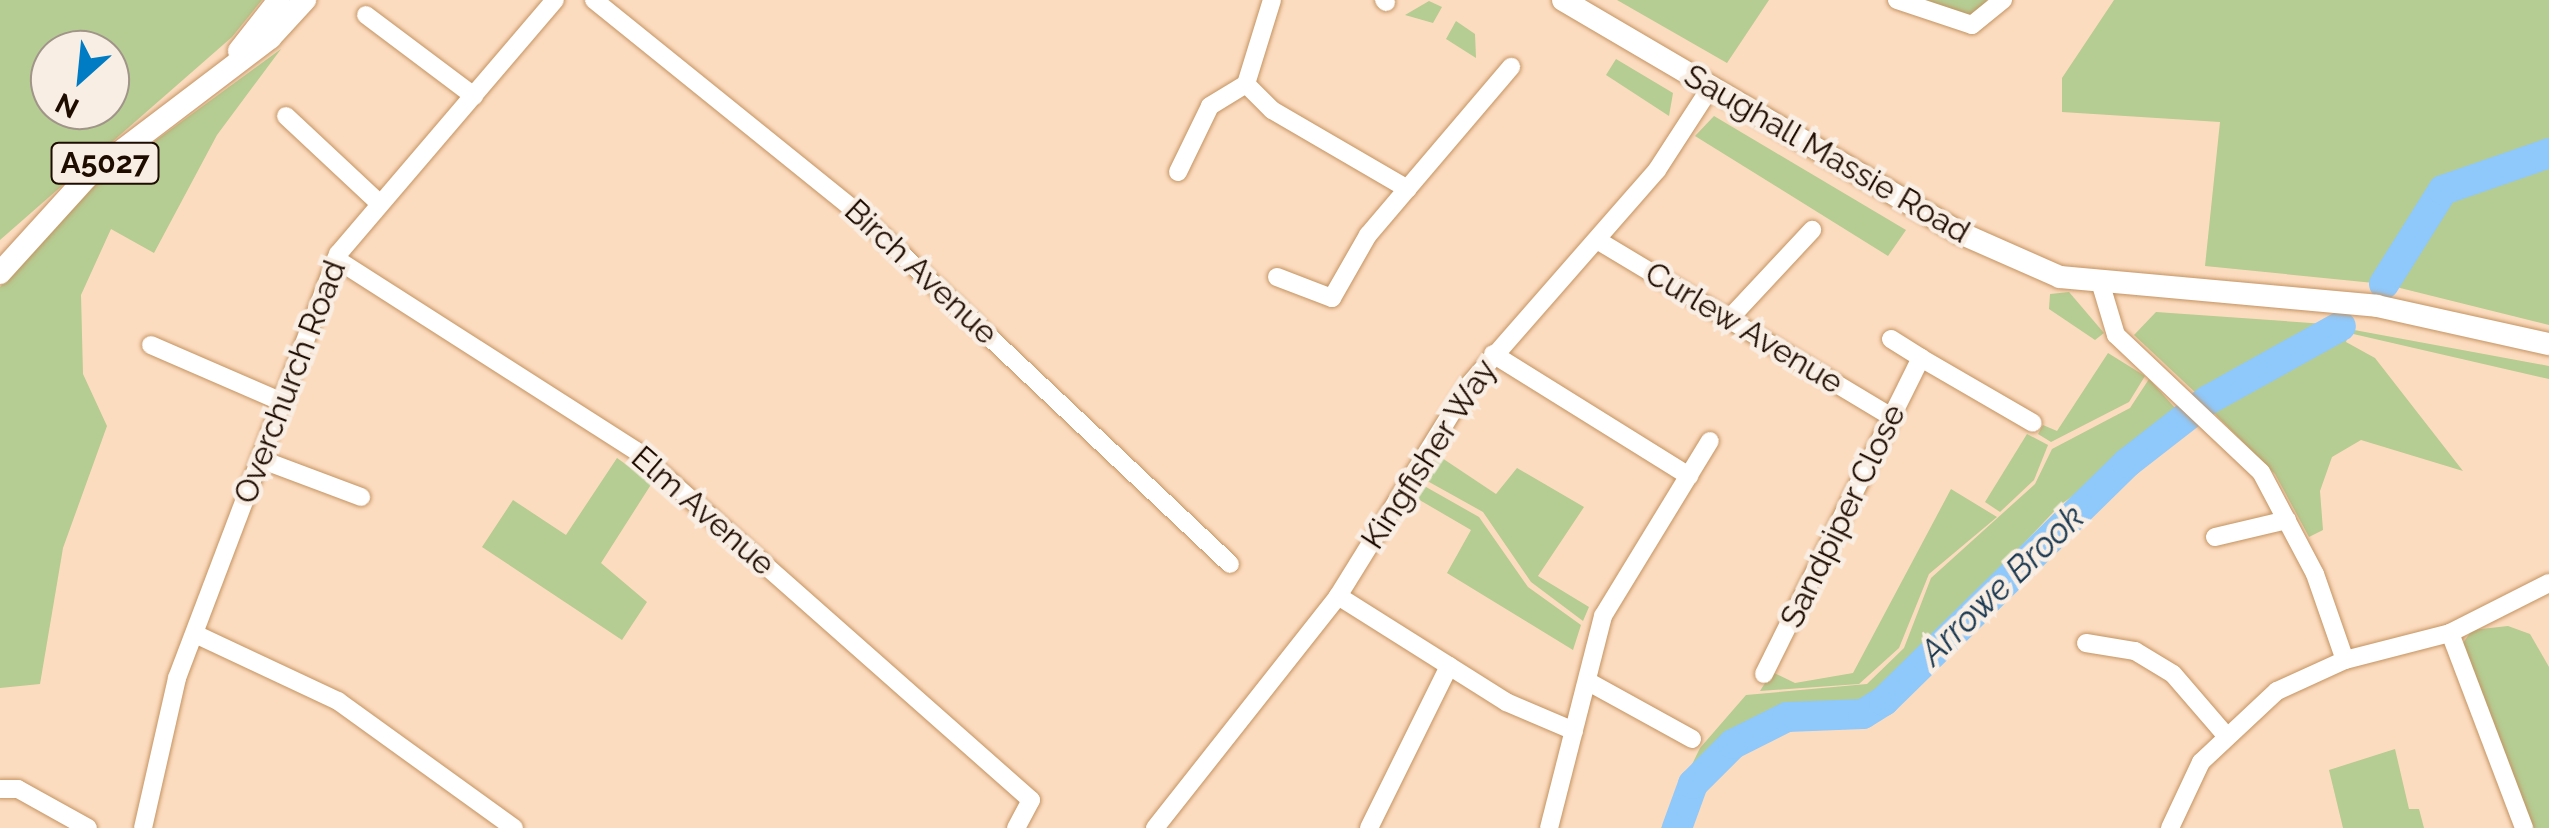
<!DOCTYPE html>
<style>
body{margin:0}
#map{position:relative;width:2549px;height:828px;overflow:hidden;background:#fcdcbf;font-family:Raleway,sans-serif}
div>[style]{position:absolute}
.green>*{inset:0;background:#b5cc92}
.river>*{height:30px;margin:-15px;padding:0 15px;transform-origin:15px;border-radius:15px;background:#8fc8fa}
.roads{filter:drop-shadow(0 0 2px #c49362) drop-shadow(0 0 2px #c49362)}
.minor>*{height:18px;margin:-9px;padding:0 9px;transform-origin:9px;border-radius:9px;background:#fff}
.major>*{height:22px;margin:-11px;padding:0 11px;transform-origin:11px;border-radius:11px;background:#fff}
span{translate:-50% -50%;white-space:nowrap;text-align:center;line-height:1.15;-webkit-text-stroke:9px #f9eee4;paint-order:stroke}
.shield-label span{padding:2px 8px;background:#f9eee4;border:2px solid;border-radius:8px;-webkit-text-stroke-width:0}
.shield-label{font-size:30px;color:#1e0c00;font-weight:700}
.street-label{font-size:32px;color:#1e0c00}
.water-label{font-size:35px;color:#1a3952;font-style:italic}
.north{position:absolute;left:30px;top:30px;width:100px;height:100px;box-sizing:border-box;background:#f9eee4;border:2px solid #a19489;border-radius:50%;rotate:207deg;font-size:28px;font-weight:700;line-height:40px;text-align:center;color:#1e0c00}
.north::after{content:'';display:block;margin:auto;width:35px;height:45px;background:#007cc5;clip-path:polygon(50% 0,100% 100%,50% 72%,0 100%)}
</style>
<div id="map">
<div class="green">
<i style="clip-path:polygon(evenodd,0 0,262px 0,232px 37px,0 240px,0 0,110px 50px,110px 110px,50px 110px,50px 50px,110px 50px)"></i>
<i style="clip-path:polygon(1617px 0,1769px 0,1727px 63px)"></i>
<i style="clip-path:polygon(1914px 0,1987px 0,1980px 14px,1955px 15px)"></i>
<i style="clip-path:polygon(2114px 0,2549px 0,2549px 325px,2384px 284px,2205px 266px,2220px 122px,2062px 112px,2062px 78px)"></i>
<i style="clip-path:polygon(1429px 1px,1442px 7px,1433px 23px,1405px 15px)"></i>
<i style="clip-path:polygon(1456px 21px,1475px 34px,1476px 58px,1446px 39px)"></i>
<i style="clip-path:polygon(281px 49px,217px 135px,154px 253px,111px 229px,81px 295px,83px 374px,107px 426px,63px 548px,40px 684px,0 688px,0 287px,96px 184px)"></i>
<i style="clip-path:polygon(1616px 59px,1673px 93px,1669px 116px,1606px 75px)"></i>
<i style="clip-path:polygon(1714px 116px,1906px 230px,1888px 256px,1695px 136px)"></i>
<i style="clip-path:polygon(2069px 292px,2104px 333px,2095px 340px,2049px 309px,2050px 294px)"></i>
<i style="clip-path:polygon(2156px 312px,2325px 324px,2198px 395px,2134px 335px)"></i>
<i style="clip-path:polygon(2338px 327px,2549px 366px,2549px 379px,2349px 333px,2346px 342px,2375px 358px,2463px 471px,2361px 440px,2332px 457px,2320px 491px,2323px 530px,2309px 537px,2275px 474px,2212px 411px)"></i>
<i style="clip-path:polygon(2108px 353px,2145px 376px,2129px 402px,2051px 442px,2038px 434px,2043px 425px,2057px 431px)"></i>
<i style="clip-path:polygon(2149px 379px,2184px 418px,2060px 505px,1878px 698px,1768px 716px,1733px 737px,1693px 783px,1677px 828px,1661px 828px,1700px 748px,1746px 695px,1867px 684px,1904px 648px,1931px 578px,2035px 484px,2052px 449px,2130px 408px)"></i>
<i style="clip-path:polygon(2027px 434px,2048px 445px,2034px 480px,2000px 512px,1985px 502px)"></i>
<i style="clip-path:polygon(1436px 454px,1496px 494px,1517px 468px,1584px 507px,1538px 576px,1589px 607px,1583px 621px,1531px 582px,1483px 512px,1422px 478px)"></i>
<i style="clip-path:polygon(617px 458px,652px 483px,601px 563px,647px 602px,622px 640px,482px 547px,513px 500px,566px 535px)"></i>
<i style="clip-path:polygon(1419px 483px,1479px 517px,1528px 587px,1581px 625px,1573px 650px,1447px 573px,1471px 530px,1411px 495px)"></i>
<i style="clip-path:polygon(1951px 489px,1997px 517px,1929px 574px,1899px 648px,1859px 684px,1760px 691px,1772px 672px,1795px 683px,1853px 673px)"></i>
<i style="clip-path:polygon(2508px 626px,2530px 634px,2549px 667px,2549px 828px,2531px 828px,2463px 643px,2472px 630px)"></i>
<i style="clip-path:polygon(2395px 749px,2409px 809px,2419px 809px,2424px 828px,2343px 828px,2329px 770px)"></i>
</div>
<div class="river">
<i style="left:2384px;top:284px;width:111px;rotate:-57.9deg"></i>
<i style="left:2443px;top:190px;width:112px;rotate:-19.2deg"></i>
<i style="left:1677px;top:828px;width:47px;rotate:-70deg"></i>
<i style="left:1693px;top:784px;width:57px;rotate:-45deg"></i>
<i style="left:1733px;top:744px;width:60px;rotate:-26.6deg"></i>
<i style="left:1787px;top:717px;width:76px;rotate:-2.3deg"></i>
<i style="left:1863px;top:714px;width:25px;rotate:-32deg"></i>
<i style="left:1884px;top:701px;width:340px;rotate:-44.4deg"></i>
<i style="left:2127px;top:463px;width:103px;rotate:-37.9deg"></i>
<i style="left:2208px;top:400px;width:152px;rotate:-29.1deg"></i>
</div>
<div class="roads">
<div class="minor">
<i style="left:594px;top:0;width:341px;rotate:38.9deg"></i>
<i style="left:859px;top:214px;width:510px;rotate:43.33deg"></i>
<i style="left:1272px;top:0;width:88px;rotate:107.2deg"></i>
<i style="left:1246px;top:84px;width:37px;rotate:45deg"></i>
<i style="left:1272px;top:110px;width:157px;rotate:30.2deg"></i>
<i style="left:1384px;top:0;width:3px;rotate:45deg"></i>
<i style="left:1897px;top:0;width:79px;rotate:18.4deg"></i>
<i style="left:1972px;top:25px;width:40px;rotate:-39deg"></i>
<i style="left:366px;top:15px;width:135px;rotate:36.9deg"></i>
<i style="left:286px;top:116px;width:127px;rotate:43.1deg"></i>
<i style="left:1178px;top:172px;width:73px;rotate:-64.1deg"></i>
<i style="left:1210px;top:106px;width:42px;rotate:-31.4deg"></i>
<i style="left:1597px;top:240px;width:342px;rotate:31deg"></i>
<i style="left:336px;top:259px;width:356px;rotate:32.6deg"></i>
<i style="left:636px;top:451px;width:527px;rotate:41.46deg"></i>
<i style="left:1031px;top:800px;width:32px;rotate:118deg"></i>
<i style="left:1277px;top:277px;width:59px;rotate:20.9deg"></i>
<i style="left:1332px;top:298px;width:73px;rotate:-60.3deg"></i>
<i style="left:1368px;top:235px;width:221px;rotate:-49.6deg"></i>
<i style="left:2101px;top:285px;width:52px;rotate:73.3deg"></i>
<i style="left:2116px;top:335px;width:199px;rotate:43.4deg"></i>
<i style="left:2261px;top:472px;width:115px;rotate:62.1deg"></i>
<i style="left:2315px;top:574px;width:91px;rotate:70.8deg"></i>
<i style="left:1729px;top:319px;width:122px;rotate:-47deg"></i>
<i style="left:1891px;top:339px;width:36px;rotate:32deg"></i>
<i style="left:151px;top:345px;width:141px;rotate:23.5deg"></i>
<i style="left:1493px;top:354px;width:231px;rotate:31.9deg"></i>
<i style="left:260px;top:459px;width:108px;rotate:20.6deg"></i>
<i style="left:2215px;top:537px;width:74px;rotate:-13.3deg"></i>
<i style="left:1338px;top:596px;width:199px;rotate:32.2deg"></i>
<i style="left:1506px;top:702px;width:74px;rotate:23.1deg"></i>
<i style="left:2450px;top:633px;width:209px;rotate:69.2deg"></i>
<i style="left:195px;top:634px;width:158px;rotate:25.1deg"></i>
<i style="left:338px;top:701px;width:217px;rotate:35.8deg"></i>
<i style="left:2086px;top:643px;width:50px;rotate:9.3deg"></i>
<i style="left:2135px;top:651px;width:44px;rotate:31.2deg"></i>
<i style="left:2173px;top:674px;width:78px;rotate:49.2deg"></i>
<i style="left:1764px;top:674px;width:353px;rotate:-63.6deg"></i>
<i style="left:1921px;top:358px;width:129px;rotate:30.1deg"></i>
<i style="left:1587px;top:681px;width:120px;rotate:28.9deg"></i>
<i style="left:0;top:789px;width:18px"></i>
<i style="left:18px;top:789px;width:80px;rotate:29.1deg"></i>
<i style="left:143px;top:828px;width:154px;rotate:-77.2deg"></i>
<i style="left:177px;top:678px;width:454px;rotate:-69.2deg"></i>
<i style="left:338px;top:254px;width:334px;rotate:-49.5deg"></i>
<i style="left:1155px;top:828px;width:295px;rotate:-51.7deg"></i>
<i style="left:1338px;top:596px;width:247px;rotate:-58.2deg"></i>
<i style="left:1468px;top:386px;width:287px;rotate:-48.8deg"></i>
<i style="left:1657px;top:170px;width:99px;rotate:-57deg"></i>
<i style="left:1369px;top:828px;width:181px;rotate:-63.7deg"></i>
<i style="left:1549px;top:828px;width:219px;rotate:-75.7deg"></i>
<i style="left:1603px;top:616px;width:205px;rotate:-58.6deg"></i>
<i style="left:2170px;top:828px;width:73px;rotate:-64.8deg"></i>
<i style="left:2201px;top:762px;width:104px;rotate:-43.1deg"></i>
<i style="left:2277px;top:691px;width:75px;rotate:-24.5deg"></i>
<i style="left:2345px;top:660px;width:108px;rotate:-14.4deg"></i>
<i style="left:2450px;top:633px;width:111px;rotate:-26.8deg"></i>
</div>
<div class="major">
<i style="left:1563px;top:0;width:458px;rotate:30.4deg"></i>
<i style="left:1958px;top:232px;width:111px;rotate:23.8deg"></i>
<i style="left:2060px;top:277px;width:318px;rotate:5.2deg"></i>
<i style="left:2377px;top:306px;width:176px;rotate:12.5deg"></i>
<i style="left:239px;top:51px;width:65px;rotate:-51.9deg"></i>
<i style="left:0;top:273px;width:130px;rotate:-47.8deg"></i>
<i style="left:87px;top:177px;width:230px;rotate:-37.2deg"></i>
<i style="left:270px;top:38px;width:52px;rotate:-47.4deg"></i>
</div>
</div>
<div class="shield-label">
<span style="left:105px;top:163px">A5027</span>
</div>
<div class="street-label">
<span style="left:1827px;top:154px;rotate:30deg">Saughall Massie Road</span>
<span style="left:921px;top:272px;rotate:43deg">Birch Avenue</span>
<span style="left:1744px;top:328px;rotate:31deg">Curlew Avenue</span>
<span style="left:290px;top:382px;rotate:-69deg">Overchurch Road</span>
<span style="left:1429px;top:454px;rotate:-57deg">Kingfisher Way</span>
<span style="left:703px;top:511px;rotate:41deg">Elm Avenue</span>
<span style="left:1843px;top:516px;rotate:-64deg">Sandpiper Close</span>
</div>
<div class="water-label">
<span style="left:2002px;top:585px;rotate:-44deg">Arrowe Brook</span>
</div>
<div class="north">N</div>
</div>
